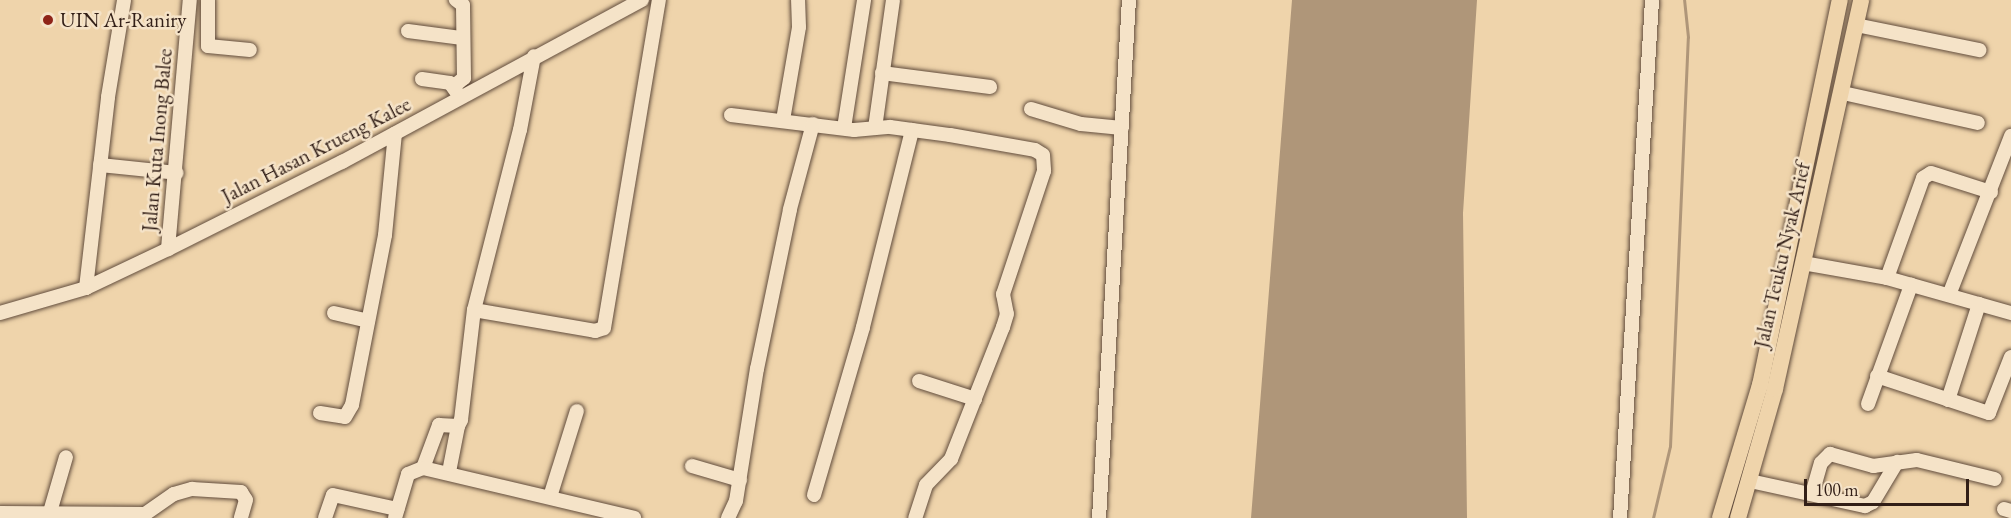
<!DOCTYPE html>
<style>
body{margin:0}
#map{position:relative;width:2011px;height:518px;overflow:hidden;background:#efd4ab;font-family:"EB Garamond",serif}
div>[style]{position:absolute}
.water>*{inset:0;background:#af9679}
.stream>*{height:3px;margin:-1.5px;padding:0 1.5px;transform-origin:1.5px;border-radius:1.5px;background:#af9679}
.roads{filter:drop-shadow(0 0 2px #614c3c) drop-shadow(0 0 2px #614c3c)}
.minor>*{height:14px;margin:-7px;padding:0 7px;transform-origin:7px;border-radius:7px;background:#f5e3c8}
.major>*{height:16px;margin:-8px;padding:0 8px;transform-origin:8px;border-radius:8px;background:#efd4ab}
.dots>*{width:16px;height:16px;translate:-50% -50%;box-sizing:border-box;border:3px solid #f5e3c8;border-radius:50%}
span{translate:-50% -50%;white-space:nowrap;text-align:center;line-height:1.15;-webkit-text-stroke:5px #f5e3c8;paint-order:stroke}
.poi-label{font-size:21px;color:#321f17}
.left{translate:0 -50%;text-align:left}
.street-label{font-size:21px;color:#321f17}
.scale{position:absolute;left:1804px;top:479px;width:165px;height:27px;box-sizing:border-box;border:3px solid #321f17;border-top:0;padding-left:8px;font-size:18px;line-height:21px;white-space:nowrap;color:#321f17;-webkit-text-stroke:4px #f5e3c8;paint-order:stroke}
</style>
<div id="map">
<div class="water">
<i style="clip-path:polygon(1292px 0,1477px 0,1463px 213px,1467px 518px,1251px 518px)"></i>
</div>
<div class="stream">
<i style="left:1653px;top:518px;width:74px;rotate:-76.7deg"></i>
<i style="left:1670px;top:446px;width:409px;rotate:-87.5deg"></i>
<i style="left:1688px;top:37px;width:37px;rotate:-96deg"></i>
</div>
<div class="roads">
<div class="minor">
<i style="left:208px;top:0;width:46px;rotate:90deg"></i>
<i style="left:208px;top:46px;width:42px;rotate:5.4deg"></i>
<i style="left:1856px;top:25px;width:126px;rotate:11.5deg"></i>
<i style="left:408px;top:31px;width:53px;rotate:7.5deg"></i>
<i style="left:882px;top:73px;width:109px;rotate:7.4deg"></i>
<i style="left:422px;top:79px;width:28px;rotate:8deg"></i>
<i style="left:450px;top:83px;width:14px;rotate:54deg"></i>
<i style="left:454px;top:86px;width:13px;rotate:-39deg"></i>
<i style="left:464px;top:78px;width:73px;rotate:-90.8deg"></i>
<i style="left:463px;top:5px;width:9px;rotate:-144deg"></i>
<i style="left:1843px;top:93px;width:138px;rotate:12.5deg"></i>
<i style="left:1031px;top:109px;width:52px;rotate:16.7deg"></i>
<i style="left:1081px;top:124px;width:41px;rotate:5.6deg"></i>
<i style="left:731px;top:115px;width:124px;rotate:7deg"></i>
<i style="left:854px;top:130px;width:36px;rotate:-5deg"></i>
<i style="left:890px;top:127px;width:61px;rotate:7.6deg"></i>
<i style="left:950px;top:135px;width:86px;rotate:10deg"></i>
<i style="left:1035px;top:150px;width:9px;rotate:32deg"></i>
<i style="left:1043px;top:155px;width:16px;rotate:86deg"></i>
<i style="left:1044px;top:171px;width:130px;rotate:108.4deg"></i>
<i style="left:1003px;top:294px;width:20px;rotate:79deg"></i>
<i style="left:1007px;top:314px;width:14px;rotate:107deg"></i>
<i style="left:1003px;top:327px;width:142px;rotate:111.5deg"></i>
<i style="left:951px;top:459px;width:36px;rotate:134deg"></i>
<i style="left:926px;top:485px;width:35px;rotate:108deg"></i>
<i style="left:783px;top:120px;width:94px;rotate:-80.2deg"></i>
<i style="left:799px;top:27px;width:27px;rotate:-92deg"></i>
<i style="left:844px;top:128px;width:130px;rotate:-81.1deg"></i>
<i style="left:875px;top:128px;width:129px;rotate:-82deg"></i>
<i style="left:100px;top:165px;width:77px;rotate:5.9deg"></i>
<i style="left:168px;top:249px;width:250px;rotate:-85deg"></i>
<i style="left:1803px;top:263px;width:85px;rotate:10.1deg"></i>
<i style="left:1887px;top:278px;width:129px;rotate:15.8deg"></i>
<i style="left:1887px;top:278px;width:106px;rotate:-70.2deg"></i>
<i style="left:1923px;top:178px;width:9px;rotate:-32deg"></i>
<i style="left:1931px;top:173px;width:63px;rotate:17.6deg"></i>
<i style="left:86px;top:288px;width:192px;rotate:-83.4deg"></i>
<i style="left:108px;top:97px;width:98px;rotate:-80.6deg"></i>
<i style="left:1949px;top:295px;width:171px;rotate:-68.7deg"></i>
<i style="left:474px;top:310px;width:123px;rotate:9.8deg"></i>
<i style="left:595px;top:331px;width:9px;rotate:-18deg"></i>
<i style="left:604px;top:328px;width:333px;rotate:-80.5deg"></i>
<i style="left:0;top:313px;width:90px;rotate:-16.2deg"></i>
<i style="left:86px;top:288px;width:91px;rotate:-25.4deg"></i>
<i style="left:168px;top:249px;width:195px;rotate:-26.6deg"></i>
<i style="left:342px;top:162px;width:341px;rotate:-28.4deg"></i>
<i style="left:334px;top:313px;width:35px;rotate:13deg"></i>
<i style="left:1877px;top:376px;width:118px;rotate:18.3deg"></i>
<i style="left:1989px;top:413px;width:60px;rotate:-68.6deg"></i>
<i style="left:919px;top:381px;width:59px;rotate:17.8deg"></i>
<i style="left:1948px;top:400px;width:101px;rotate:-72.1deg"></i>
<i style="left:1868px;top:404px;width:127px;rotate:-70.1deg"></i>
<i style="left:320px;top:413px;width:25px;rotate:9deg"></i>
<i style="left:345px;top:417px;width:14px;rotate:-60deg"></i>
<i style="left:352px;top:405px;width:173px;rotate:-79deg"></i>
<i style="left:385px;top:235px;width:102px;rotate:-84.4deg"></i>
<i style="left:692px;top:466px;width:50px;rotate:16.3deg"></i>
<i style="left:423px;top:468px;width:46px;rotate:-69.6deg"></i>
<i style="left:439px;top:425px;width:19px;rotate:3deg"></i>
<i style="left:458px;top:426px;width:7px;rotate:-63deg"></i>
<i style="left:461px;top:420px;width:111px;rotate:-83.3deg"></i>
<i style="left:474px;top:310px;width:186px;rotate:-75.7deg"></i>
<i style="left:520px;top:130px;width:75px;rotate:-79.3deg"></i>
<i style="left:449px;top:472px;width:47px;rotate:-78.9deg"></i>
<i style="left:1750px;top:481px;width:118px;rotate:12.3deg"></i>
<i style="left:1865px;top:506px;width:9px;rotate:-27deg"></i>
<i style="left:1873px;top:502px;width:47px;rotate:-59deg"></i>
<i style="left:1812px;top:494px;width:32px;rotate:-74deg"></i>
<i style="left:1821px;top:463px;width:13px;rotate:-45deg"></i>
<i style="left:1830px;top:454px;width:45px;rotate:15.6deg"></i>
<i style="left:1873px;top:466px;width:44px;rotate:-7.8deg"></i>
<i style="left:1917px;top:460px;width:80px;rotate:13.7deg"></i>
<i style="left:814px;top:495px;width:175px;rotate:-73.7deg"></i>
<i style="left:863px;top:327px;width:203px;rotate:-76deg"></i>
<i style="left:550px;top:497px;width:90px;rotate:-72.6deg"></i>
<i style="left:2004px;top:509px;width:7px;rotate:16deg"></i>
<i style="left:50px;top:512px;width:57px;rotate:-73.8deg"></i>
<i style="left:0;top:513px;width:145px;rotate:0.4deg"></i>
<i style="left:145px;top:514px;width:35px;rotate:-35deg"></i>
<i style="left:174px;top:494px;width:19px;rotate:-16deg"></i>
<i style="left:192px;top:489px;width:49px;rotate:3.5deg"></i>
<i style="left:241px;top:492px;width:9px;rotate:58deg"></i>
<i style="left:246px;top:500px;width:19px;rotate:106deg"></i>
<i style="left:325px;top:518px;width:24px;rotate:-71deg"></i>
<i style="left:333px;top:495px;width:66px;rotate:12.3deg"></i>
<i style="left:395px;top:518px;width:46px;rotate:-73.5deg"></i>
<i style="left:408px;top:474px;width:16px;rotate:-22deg"></i>
<i style="left:423px;top:468px;width:217px;rotate:13.3deg"></i>
<i style="left:728px;top:518px;width:19px;rotate:-65deg"></i>
<i style="left:736px;top:501px;width:134px;rotate:-81deg"></i>
<i style="left:757px;top:369px;width:163px;rotate:-78.3deg"></i>
<i style="left:790px;top:209px;width:88px;rotate:-74.9deg"></i>
<i style="left:1099px;top:518px;width:519px;rotate:-86.69deg"></i>
<i style="left:1620px;top:518px;width:519px;rotate:-86.46deg"></i>
</div>
<div class="major">
<i style="left:1720px;top:518px;width:139px;rotate:-73.3deg"></i>
<i style="left:1760px;top:385px;width:393px;rotate:-78.3deg"></i>
<i style="left:1738px;top:518px;width:134px;rotate:-74deg"></i>
<i style="left:1775px;top:389px;width:398px;rotate:-77.5deg"></i>
</div>
</div>
<div class="dots">
<i style="left:48px;top:20px;background:#8f2418"></i>
</div>
<div class="poi-label">
<span class="left" style="left:60px;top:20px">UIN Ar-Raniry</span>
</div>
<div class="street-label">
<span style="left:157px;top:140px;rotate:-85deg">Jalan Kuta Inong Balee</span>
<span style="left:316px;top:150px;rotate:-27deg">Jalan Hasan Krueng Kalee</span>
<span style="left:1782px;top:255px;rotate:-77deg">Jalan Teuku Nyak Arief</span>
</div>
<div class="scale">100 m</div>
</div>
